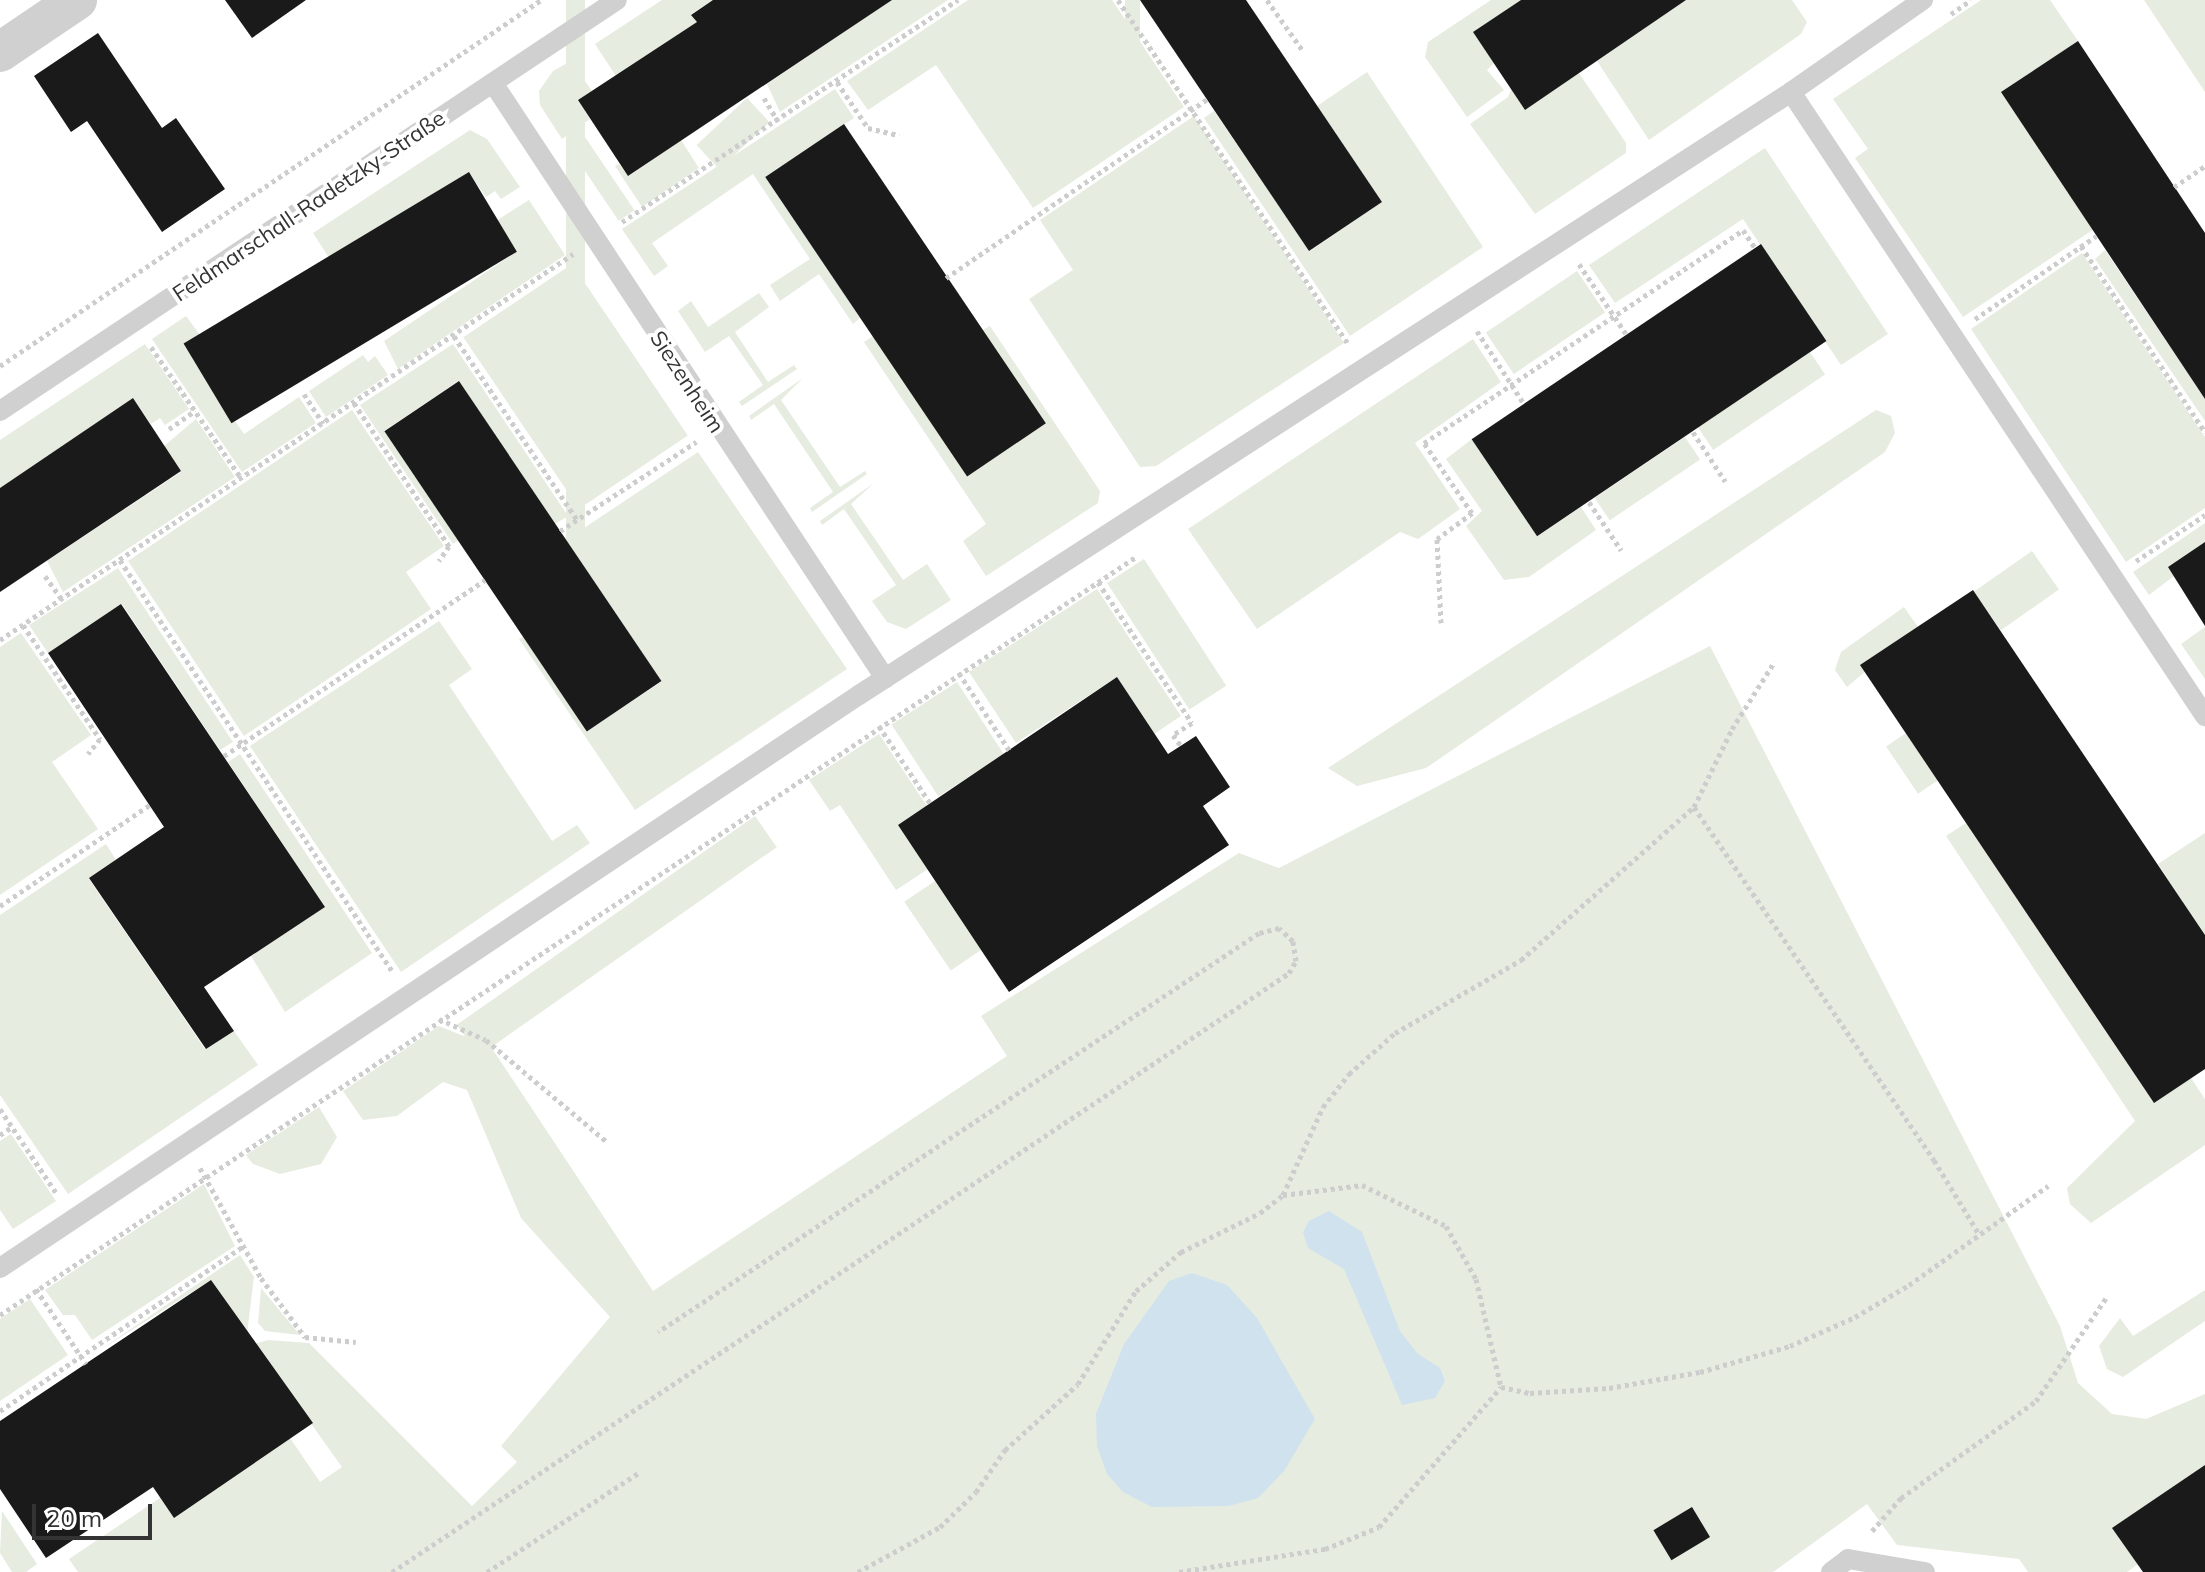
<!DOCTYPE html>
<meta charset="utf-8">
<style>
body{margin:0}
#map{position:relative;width:2205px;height:1572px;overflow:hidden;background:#fff;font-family:Mulish,sans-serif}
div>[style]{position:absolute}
.green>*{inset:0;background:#e6ecdf;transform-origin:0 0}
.water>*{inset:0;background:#cfe2ee}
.building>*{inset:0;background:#1a1a1a;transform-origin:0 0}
.path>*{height:5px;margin-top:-2.5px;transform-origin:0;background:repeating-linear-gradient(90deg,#cdcdcd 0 4px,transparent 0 8px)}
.lane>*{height:20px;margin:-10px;padding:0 10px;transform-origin:10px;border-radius:10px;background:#d0d0d0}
.street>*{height:40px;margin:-20px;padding:0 20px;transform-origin:20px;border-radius:20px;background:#d0d0d0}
span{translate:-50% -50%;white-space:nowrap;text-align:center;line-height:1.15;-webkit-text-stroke:8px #fff;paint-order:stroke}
.street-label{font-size:22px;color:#333}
.scale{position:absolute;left:32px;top:1504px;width:120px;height:36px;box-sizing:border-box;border:4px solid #333;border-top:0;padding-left:10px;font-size:24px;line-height:28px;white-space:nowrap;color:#333;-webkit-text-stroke:6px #fff;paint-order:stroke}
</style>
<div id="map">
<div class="green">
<i style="left:566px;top:0;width:19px;height:680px"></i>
<i style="clip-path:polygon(662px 0,730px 0,710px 2px,691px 14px,697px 22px,616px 76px,595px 44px)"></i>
<i style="clip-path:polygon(892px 0,948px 0,780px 112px,767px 84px)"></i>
<i style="clip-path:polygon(968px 0,1112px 0,1184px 107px,1033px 208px,936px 65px,868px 110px,847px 81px)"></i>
<i style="left:1125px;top:0;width:15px;height:118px"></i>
<i style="clip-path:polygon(1491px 0,1521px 0,1473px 32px,1494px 63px,1487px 70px,1504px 90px,1467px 117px,1425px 57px,1428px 42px)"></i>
<i style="clip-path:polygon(1686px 0,1792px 0,1807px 22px,1801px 34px,1649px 140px,1597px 61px)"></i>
<i style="clip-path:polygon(1981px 0,2050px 0,2078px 41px,2002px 92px,2094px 229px,1963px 317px,1855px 158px,1868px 149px,1833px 99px)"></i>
<i style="clip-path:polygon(2144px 0,2205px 0,2205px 92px)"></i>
<i style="clip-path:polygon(571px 61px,592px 91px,578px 100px,590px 119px,562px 139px,540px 105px,539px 91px,553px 71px)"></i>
<i style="clip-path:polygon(1367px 72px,1483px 247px,1350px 336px,1204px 118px,1214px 111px,1310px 251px,1382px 202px,1317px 106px)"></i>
<i style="clip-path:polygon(1579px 73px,1626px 143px,1626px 153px,1535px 214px,1470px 124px,1508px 97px,1512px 88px,1526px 109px)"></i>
<i style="clip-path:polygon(835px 89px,854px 118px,766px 176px,860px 318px,853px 324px,819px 274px,780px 301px,770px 285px,810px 259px,753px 174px,652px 243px,668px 266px,654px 276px,622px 229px)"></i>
<i style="left:747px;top:98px;width:33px;height:69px;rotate:47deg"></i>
<i style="clip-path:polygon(1194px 116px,1344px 343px,1156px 466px,1140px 467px,1029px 299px,1073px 270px,1040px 220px)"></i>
<i style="clip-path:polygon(470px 130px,487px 139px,520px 187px,501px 199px,495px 191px,486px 197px,469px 173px,333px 264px,313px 233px)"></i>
<i style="left:583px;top:134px;width:92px;height:19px;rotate:56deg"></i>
<i style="clip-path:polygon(681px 140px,699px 168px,642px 207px,615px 166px,619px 164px,629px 176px)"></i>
<i style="clip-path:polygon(1765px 148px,1888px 334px,1841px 365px,1743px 219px,1615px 303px,1589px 265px)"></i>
<i style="clip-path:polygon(529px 200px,565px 255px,398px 369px,384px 341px,516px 252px,496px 221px)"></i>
<i style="clip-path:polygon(2105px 250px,2200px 391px,2205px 388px,2205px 421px,2095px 259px)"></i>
<i style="clip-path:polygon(2082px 253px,2205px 437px,2205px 508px,2126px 562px,1971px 329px)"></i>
<i style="left:572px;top:264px;width:207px;height:131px;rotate:56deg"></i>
<i style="left:1577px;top:271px;width:50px;height:110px;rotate:56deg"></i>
<i style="clip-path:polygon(759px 293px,769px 307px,735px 332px,768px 382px,794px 365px,797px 369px,742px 406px,739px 402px,763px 385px,729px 336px,705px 352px,678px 311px,691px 301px,708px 327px)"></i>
<i style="clip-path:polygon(186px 316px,208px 346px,192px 358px,244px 434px,299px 397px,316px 423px,242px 472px,152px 339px)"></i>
<i style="clip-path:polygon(990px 326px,1100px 491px,1098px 503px,986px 576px,963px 541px,986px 524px,864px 342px,873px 336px,1044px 425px,981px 331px)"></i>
<i style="clip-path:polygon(1473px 339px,1501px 382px,1415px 443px,1460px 509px,1418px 539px,1400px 532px,1257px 629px,1188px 529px)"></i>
<i style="clip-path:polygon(145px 344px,189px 409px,165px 425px,160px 418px,151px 424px,133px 398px,0 488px,0 440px)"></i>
<i style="clip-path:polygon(453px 344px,568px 516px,555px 524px,458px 381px,384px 431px,458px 540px,453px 544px,360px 405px)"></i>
<i style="left:1810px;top:352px;width:27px;height:135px;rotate:56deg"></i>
<i style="clip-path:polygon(363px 355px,368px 362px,375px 356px,388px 375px,326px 417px,309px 391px)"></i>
<i style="clip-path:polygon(803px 378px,781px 400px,840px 487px,865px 471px,867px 474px,812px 512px,810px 508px,833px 492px,774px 404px,751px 420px,749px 416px)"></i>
<i style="clip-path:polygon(352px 410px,444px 546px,406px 572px,431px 609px,244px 736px,128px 561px)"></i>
<i style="clip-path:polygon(1876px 410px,1891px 416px,1895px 433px,1885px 452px,1426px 768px,1357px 786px,1328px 768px)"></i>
<i style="clip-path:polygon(196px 419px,235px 477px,63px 592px,47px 561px,181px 472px,164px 446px)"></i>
<i style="left:1685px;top:437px;width:27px;height:109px;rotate:56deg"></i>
<i style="clip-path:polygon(1472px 439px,1538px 536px,1581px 507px,1596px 530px,1529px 577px,1504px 580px,1466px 526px,1482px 511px,1446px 459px)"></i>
<i style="clip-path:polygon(698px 452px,847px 669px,635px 810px,519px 639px,523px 637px,587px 731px,661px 682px,566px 540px)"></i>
<i style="clip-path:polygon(874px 483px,851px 504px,903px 580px,927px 564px,951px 600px,906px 629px,887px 622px,872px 601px,896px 585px,844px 509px,822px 525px,820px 521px)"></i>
<i style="clip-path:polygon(2205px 523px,2205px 542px,2168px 567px,2174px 576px,2149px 595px,2133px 572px)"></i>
<i style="left:2032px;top:551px;width:47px;height:71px;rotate:55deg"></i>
<i style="left:1144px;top:559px;width:151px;height:44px;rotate:57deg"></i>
<i style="clip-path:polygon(118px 568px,233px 742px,220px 750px,122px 604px,48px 653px,29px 625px)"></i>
<i style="clip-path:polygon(1097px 589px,1181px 716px,1154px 734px,1117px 677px,1016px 743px,969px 672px)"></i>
<i style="clip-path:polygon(1904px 607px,1918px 627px,1847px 687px,1835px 670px,1841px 652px)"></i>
<i style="clip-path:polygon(439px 621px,472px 669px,449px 685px,552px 841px,577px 825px,590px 843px,401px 972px,250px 746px)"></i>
<i style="clip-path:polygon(2205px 627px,2205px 679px,2181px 644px)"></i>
<i style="clip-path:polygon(21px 633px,91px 735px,52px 762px,98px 829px,0 895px,0 647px)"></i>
<i style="clip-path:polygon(1710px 646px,2060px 1326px,2078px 1383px,2112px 1414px,2146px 1419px,2205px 1394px,2205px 1465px,2113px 1528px,2138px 1564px,2127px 1572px,2028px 1572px,2019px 1559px,1897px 1545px,1867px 1504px,1773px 1572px,78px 1572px,69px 1559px,160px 1498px,174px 1517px,288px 1435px,320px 1482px,342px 1467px,254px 1344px,268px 1340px,309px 1343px,472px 1506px,517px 1462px,501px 1446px,610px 1317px,521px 1218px,467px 1090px,443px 1082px,397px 1116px,363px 1120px,343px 1091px,439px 1026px,491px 1047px,653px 1291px,1007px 1056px,981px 1016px,1239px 853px,1279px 868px)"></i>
<i style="left:957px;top:682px;width:86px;height:78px;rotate:57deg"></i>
<i style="left:1906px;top:733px;width:57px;height:24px;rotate:56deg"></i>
<i style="clip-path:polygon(879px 734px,927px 806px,898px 825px,928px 869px,896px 890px,840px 805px,830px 811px,809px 780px)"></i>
<i style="clip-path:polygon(240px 754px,372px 953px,285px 1012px,251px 956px,325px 907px,228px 762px)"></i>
<i style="left:755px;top:816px;width:38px;height:364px;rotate:55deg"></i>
<i style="clip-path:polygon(1966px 823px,2153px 1102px,2191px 1078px,2205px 1099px,2205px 1145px,2091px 1223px,2070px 1204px,2067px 1188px,2135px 1121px,1946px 836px)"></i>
<i style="clip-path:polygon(2205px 833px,2205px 935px,2158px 864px)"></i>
<i style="clip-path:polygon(106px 844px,116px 860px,89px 879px,205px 1049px,234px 1031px,258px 1065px,68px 1194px,0 1095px,0 915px)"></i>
<i style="left:935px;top:881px;width:83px;height:37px;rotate:56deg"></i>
<i style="clip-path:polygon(319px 1107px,337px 1137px,321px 1164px,280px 1174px,253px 1164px,246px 1155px)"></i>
<i style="clip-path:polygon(11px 1134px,56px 1201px,13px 1229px,0 1210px,0 1141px)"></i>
<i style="clip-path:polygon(204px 1184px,235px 1246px,92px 1340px,75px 1315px,63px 1315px,45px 1290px)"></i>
<i style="clip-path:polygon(240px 1255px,254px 1277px,247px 1334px,211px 1280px,100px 1350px)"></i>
<i style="clip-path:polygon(261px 1288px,300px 1335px,265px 1331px,258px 1323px)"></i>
<i style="clip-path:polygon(2205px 1290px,2205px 1321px,2123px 1377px,2107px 1369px,2099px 1346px,2120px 1318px,2133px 1336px)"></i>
<i style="clip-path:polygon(30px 1299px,68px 1355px,0 1401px,0 1319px)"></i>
<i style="clip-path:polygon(2px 1511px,37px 1564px,26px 1572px,12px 1572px,0 1553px)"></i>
</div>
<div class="water">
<i style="clip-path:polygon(1329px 1211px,1362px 1232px,1400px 1331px,1418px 1354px,1440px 1368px,1445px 1381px,1435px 1398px,1402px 1405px,1344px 1269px,1308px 1248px,1303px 1232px,1309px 1221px)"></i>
<i style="clip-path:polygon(1192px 1273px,1227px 1285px,1257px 1318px,1315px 1419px,1284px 1471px,1258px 1498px,1229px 1506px,1152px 1507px,1123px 1492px,1107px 1474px,1097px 1446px,1096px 1414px,1124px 1344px,1169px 1281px)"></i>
</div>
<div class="building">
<i style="clip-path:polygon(225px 0,306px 0,252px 38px)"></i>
<i style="clip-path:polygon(713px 0,892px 0,628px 176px,578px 100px,697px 22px,691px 15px)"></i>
<i style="clip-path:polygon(1140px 0,1246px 0,1382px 202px,1309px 251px)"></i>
<i style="clip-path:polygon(1521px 0,1686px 0,1525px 110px,1473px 32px)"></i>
<i style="clip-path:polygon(98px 33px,162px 128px,176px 118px,225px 189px,162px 232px,87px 121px,71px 132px,34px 76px)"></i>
<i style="clip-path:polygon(2078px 41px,2205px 233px,2205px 399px,2001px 92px)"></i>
<i style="left:844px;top:124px;width:361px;height:95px;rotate:56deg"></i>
<i style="left:469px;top:172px;width:93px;height:333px;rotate:59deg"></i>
<i style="left:1761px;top:244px;width:117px;height:349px;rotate:56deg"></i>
<i style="left:459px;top:381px;width:362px;height:90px;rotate:56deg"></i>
<i style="clip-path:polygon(133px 398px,181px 471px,0 592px,0 488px)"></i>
<i style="clip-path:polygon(2205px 542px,2205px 626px,2168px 567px)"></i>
<i style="clip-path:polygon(1973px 590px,2205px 935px,2205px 1069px,2154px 1103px,1860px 665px)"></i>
<i style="clip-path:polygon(121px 604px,325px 907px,204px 987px,234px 1031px,206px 1049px,89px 878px,164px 827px,48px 653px)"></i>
<i style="clip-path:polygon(1117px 677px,1168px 754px,1196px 736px,1230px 787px,1203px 806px,1229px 845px,1009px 992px,898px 825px)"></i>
<i style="clip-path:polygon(211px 1280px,313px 1423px,174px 1518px,153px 1487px,46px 1558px,0 1489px,0 1421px)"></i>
<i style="clip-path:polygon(2205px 1465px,2205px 1572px,2143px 1572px,2112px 1528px)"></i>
<i style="left:1692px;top:1507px;width:35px;height:45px;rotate:59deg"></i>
</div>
<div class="path">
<i style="left:1118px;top:0;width:415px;rotate:56.2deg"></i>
<i style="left:1267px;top:0;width:62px;rotate:54.8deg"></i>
<i style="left:1951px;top:14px;width:24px;rotate:-35deg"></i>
<i style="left:837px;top:82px;width:55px;rotate:56deg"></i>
<i style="left:868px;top:128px;width:32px;rotate:13deg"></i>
<i style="left:764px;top:98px;width:27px;rotate:59deg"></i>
<i style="left:2174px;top:187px;width:37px;rotate:-34deg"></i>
<i style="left:622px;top:222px;width:403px;rotate:-33.5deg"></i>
<i style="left:2081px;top:246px;width:224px;rotate:56.3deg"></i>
<i style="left:1579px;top:264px;width:84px;rotate:56.1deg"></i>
<i style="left:946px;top:278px;width:316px;rotate:-34.4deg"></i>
<i style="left:1975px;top:319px;width:147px;rotate:-34.4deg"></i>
<i style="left:1477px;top:331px;width:87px;rotate:57.2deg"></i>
<i style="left:454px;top:336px;width:221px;rotate:56.2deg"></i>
<i style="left:151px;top:347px;width:159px;rotate:55.5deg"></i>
<i style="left:0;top:366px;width:653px;rotate:-34.08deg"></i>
<i style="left:304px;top:394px;width:35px;rotate:57deg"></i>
<i style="left:354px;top:403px;width:172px;rotate:56.4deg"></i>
<i style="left:449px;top:546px;width:18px;rotate:124deg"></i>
<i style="left:169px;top:429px;width:32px;rotate:-35deg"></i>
<i style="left:1693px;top:432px;width:59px;rotate:56.9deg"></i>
<i style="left:1589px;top:502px;width:58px;rotate:56.3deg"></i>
<i style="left:560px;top:531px;width:163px;rotate:-33.2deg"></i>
<i style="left:120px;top:560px;width:494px;rotate:56.5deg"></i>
<i style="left:2136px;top:561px;width:83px;rotate:-33.7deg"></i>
<i style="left:45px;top:576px;width:29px;rotate:54deg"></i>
<i style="left:1098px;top:582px;width:169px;rotate:56.3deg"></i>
<i style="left:1192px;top:723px;width:22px;rotate:148deg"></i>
<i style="left:1173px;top:735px;width:14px;rotate:54deg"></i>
<i style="left:1441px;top:623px;width:84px;rotate:-92.7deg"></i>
<i style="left:1437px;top:539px;width:44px;rotate:-36.6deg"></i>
<i style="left:1472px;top:513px;width:85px;rotate:-124.4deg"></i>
<i style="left:1424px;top:443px;width:384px;rotate:-33.7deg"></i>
<i style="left:1743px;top:230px;width:22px;rotate:56deg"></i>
<i style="left:23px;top:625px;width:138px;rotate:56deg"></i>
<i style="left:100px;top:739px;width:19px;rotate:129deg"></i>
<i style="left:0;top:640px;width:691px;rotate:-33.97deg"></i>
<i style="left:959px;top:673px;width:92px;rotate:57deg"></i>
<i style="left:879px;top:726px;width:92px;rotate:56.5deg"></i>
<i style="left:224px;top:756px;width:315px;rotate:-34deg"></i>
<i style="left:1694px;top:807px;width:87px;rotate:-64deg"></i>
<i style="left:1732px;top:729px;width:80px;rotate:-57.7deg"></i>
<i style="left:0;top:906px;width:181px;rotate:-34deg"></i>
<i style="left:439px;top:1019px;width:51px;rotate:24.1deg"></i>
<i style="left:486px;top:1040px;width:157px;rotate:40.1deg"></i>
<i style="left:0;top:1109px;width:102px;rotate:56.2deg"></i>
<i style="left:0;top:1135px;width:14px;rotate:-34deg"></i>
<i style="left:200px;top:1168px;width:126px;rotate:61deg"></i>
<i style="left:261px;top:1278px;width:74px;rotate:53.3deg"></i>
<i style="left:305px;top:1337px;width:51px;rotate:5.6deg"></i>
<i style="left:1283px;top:1195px;width:97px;rotate:-65.6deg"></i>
<i style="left:1323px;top:1107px;width:42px;rotate:-51.8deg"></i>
<i style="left:1349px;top:1074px;width:62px;rotate:-41.7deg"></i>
<i style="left:1395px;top:1033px;width:146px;rotate:-30.1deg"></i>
<i style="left:1521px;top:960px;width:231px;rotate:-41.5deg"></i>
<i style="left:1694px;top:807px;width:427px;rotate:55.8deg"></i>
<i style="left:1934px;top:1160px;width:87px;rotate:58.7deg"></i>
<i style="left:36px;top:1289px;width:90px;rotate:56.3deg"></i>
<i style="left:0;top:1315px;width:1367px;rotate:-33.72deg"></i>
<i style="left:1501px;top:1387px;width:30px;rotate:12deg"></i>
<i style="left:1530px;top:1393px;width:79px;rotate:-3.6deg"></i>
<i style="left:1609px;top:1388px;width:92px;rotate:-10deg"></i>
<i style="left:1700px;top:1372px;width:94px;rotate:-16.1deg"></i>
<i style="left:1790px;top:1346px;width:71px;rotate:-24deg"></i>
<i style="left:1855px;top:1317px;width:63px;rotate:-30.7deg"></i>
<i style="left:1909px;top:1285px;width:171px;rotate:-35.5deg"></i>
<i style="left:0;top:1411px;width:292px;rotate:-34.1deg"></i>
<i style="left:1872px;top:1531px;width:44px;rotate:-48.7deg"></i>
<i style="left:1901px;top:1498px;width:166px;rotate:-35.7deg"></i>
<i style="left:2036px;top:1401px;width:125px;rotate:-55.8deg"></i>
<i style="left:392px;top:1572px;width:1079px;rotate:-33.73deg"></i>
<i style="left:1289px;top:973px;width:14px;rotate:-60deg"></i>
<i style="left:1296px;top:961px;width:20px;rotate:-99deg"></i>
<i style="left:1293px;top:941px;width:19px;rotate:-137deg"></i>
<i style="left:1279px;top:928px;width:21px;rotate:166deg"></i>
<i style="left:1259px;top:933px;width:721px;rotate:146.42deg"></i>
<i style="left:487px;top:1572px;width:183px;rotate:-33.2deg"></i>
<i style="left:858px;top:1572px;width:94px;rotate:-28.8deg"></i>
<i style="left:940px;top:1527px;width:50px;rotate:-44.2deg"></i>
<i style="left:976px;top:1492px;width:51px;rotate:-55.4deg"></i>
<i style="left:1005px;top:1450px;width:98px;rotate:-42.1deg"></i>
<i style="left:1078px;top:1384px;width:110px;rotate:-58.1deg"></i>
<i style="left:1136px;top:1291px;width:60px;rotate:-40.9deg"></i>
<i style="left:1181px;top:1252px;width:88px;rotate:-26.3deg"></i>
<i style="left:1260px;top:1213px;width:29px;rotate:-38deg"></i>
<i style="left:1283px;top:1195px;width:80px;rotate:-7.2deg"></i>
<i style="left:1362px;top:1185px;width:93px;rotate:26deg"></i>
<i style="left:1446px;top:1226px;width:61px;rotate:60.5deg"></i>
<i style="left:1476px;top:1279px;width:111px;rotate:77deg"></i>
<i style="left:1179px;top:1572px;width:148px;rotate:-9deg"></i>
<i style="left:1325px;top:1549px;width:58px;rotate:-22.2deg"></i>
<i style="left:1379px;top:1527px;width:186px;rotate:-48.9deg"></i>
</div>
<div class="lane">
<i style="left:493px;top:83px;width:713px;rotate:56.62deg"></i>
<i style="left:1791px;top:92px;width:749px;rotate:56.44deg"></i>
<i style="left:0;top:411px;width:741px;rotate:-33.67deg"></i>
<i style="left:0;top:1268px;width:1033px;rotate:-33.71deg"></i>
<i style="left:859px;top:695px;width:1110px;rotate:-32.9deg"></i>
<i style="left:1791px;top:92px;width:161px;rotate:-34.9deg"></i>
<i style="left:1831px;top:1572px;width:21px;rotate:-37deg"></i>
<i style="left:1848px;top:1559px;width:78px;rotate:9.6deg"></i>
</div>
<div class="street">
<i style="left:0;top:52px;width:93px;rotate:-34deg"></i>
</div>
<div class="street-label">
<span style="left:309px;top:206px;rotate:-34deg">Feldmarschall-Radetzky-Straße</span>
<span style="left:687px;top:382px;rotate:57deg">Siezenheim</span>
</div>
<div class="scale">20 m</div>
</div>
